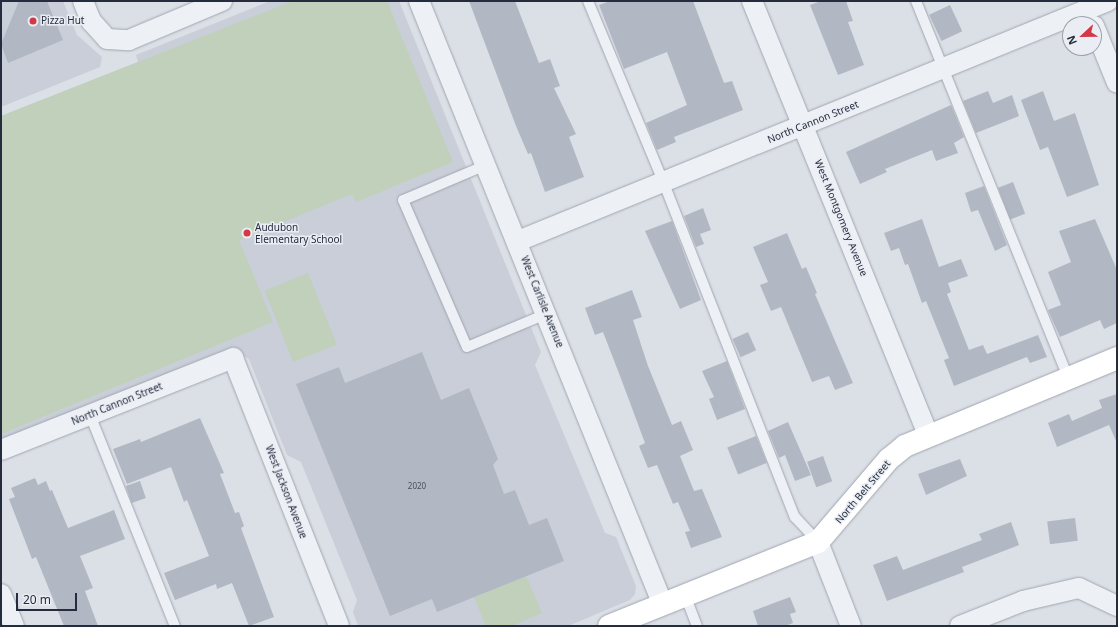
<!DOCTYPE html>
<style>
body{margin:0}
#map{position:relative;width:1118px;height:627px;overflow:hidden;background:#dbdfe6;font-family:"Noto Sans",sans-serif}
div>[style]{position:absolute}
.built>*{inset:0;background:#c9ced8}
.green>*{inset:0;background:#c0d0bb;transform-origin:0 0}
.building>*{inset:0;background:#b2b8c3;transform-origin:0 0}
.roads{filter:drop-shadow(0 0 1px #a0a6b0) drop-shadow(0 0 1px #a0a6b0)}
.lane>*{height:10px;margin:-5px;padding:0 5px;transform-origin:5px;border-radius:5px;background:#edf0f4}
.street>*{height:20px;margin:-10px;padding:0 10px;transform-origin:10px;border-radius:10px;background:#edf0f4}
.secondary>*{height:22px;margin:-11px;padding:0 11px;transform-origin:11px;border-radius:11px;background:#fff}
.dots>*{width:11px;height:11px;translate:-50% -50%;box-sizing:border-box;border:2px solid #eaeef4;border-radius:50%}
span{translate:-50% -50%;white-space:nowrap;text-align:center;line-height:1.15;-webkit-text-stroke:3px #eaeef4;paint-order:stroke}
.number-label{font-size:8px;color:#484f5e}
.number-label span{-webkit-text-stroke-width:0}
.poi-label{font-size:10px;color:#242c3d}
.left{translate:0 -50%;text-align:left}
.street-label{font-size:10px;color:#242c3d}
.frame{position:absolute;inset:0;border:2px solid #242c3d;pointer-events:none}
.north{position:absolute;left:1062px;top:16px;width:40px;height:40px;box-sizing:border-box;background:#eaeef4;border:1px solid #9ba0ab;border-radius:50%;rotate:248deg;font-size:11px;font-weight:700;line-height:16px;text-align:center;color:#242c3d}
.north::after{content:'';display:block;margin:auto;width:14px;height:18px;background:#d43748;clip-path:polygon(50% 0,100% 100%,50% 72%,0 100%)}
.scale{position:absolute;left:16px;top:593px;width:61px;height:18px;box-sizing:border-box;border:2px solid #242c3d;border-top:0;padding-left:5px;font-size:12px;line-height:14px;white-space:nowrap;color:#242c3d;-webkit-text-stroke:3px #eaeef4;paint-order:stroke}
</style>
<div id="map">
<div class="built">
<i style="clip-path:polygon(1px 1px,63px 1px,77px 35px,102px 57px,100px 67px,1px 107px)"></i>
<i style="clip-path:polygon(270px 1px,399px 1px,541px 352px,535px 365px,605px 533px,616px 537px,636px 586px,635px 594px,630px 600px,568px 626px,358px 626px,353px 612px,357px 600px,301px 462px,287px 455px,249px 359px,234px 351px,217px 353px,1px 441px,1px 116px,138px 62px,136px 55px)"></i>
</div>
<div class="green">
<i style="clip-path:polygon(293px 1px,387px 1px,453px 162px,356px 202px,352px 194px,239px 240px,273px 322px,1px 434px,1px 116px)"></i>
<i style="left:308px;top:273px;width:77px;height:47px;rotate:68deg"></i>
<i style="clip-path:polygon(526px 576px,542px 613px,512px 626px,486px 626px,474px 597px)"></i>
</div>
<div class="building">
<i style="clip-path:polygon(19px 1px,47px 1px,63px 40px,8px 63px,1px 44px)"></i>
<i style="clip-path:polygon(469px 1px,515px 1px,539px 63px,550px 59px,560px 86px,554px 88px,576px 134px,569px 137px,584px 177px,545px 192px,531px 153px,528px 154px,516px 126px)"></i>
<i style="clip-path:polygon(610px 1px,693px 1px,724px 83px,732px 81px,743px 110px,674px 137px,676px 142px,657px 150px,646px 123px,687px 105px,667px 52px,624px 69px,599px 5px)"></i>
<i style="clip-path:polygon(821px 1px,846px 1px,853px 21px,848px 22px,864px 65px,838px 75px,810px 5px)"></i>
<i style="left:950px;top:5px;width:29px;height:23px;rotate:65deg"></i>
<i style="clip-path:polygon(988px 91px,993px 103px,1012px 95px,1019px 116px,976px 133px,963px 101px)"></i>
<i style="clip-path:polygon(1043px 91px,1054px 121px,1075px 113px,1099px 185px,1067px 197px,1048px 147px,1040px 150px,1021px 100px)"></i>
<i style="clip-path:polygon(951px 105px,964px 137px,954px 143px,958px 153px,936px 161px,932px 150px,885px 169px,887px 172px,860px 184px,846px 152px)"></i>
<i style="left:1013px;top:182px;width:34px;height:16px;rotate:69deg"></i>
<i style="clip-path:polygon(984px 186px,1007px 245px,995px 251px,978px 210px,971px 212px,965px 193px)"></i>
<i style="clip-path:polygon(703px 208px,711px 230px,700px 234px,704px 244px,696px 247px,684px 216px)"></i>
<i style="clip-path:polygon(922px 219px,939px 267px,961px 259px,968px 276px,948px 283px,951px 292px,947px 294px,969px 350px,983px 345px,987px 354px,1038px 335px,1047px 357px,1030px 363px,1027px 357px,954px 386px,944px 360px,949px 358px,926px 301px,922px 303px,908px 264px,905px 265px,899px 248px,891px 251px,884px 233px)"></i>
<i style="clip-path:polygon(1095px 219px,1117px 270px,1117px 323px,1104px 329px,1100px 320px,1060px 337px,1048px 310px,1061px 305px,1048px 272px,1071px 262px,1059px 231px)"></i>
<i style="clip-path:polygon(672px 221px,701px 300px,680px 309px,645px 231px)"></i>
<i style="clip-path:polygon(787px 233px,802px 269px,806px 267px,817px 293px,815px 294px,853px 383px,835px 390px,829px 376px,812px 382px,781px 307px,771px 311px,760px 285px,768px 282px,753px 247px)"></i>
<i style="clip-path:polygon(632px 290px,642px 317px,633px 320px,648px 366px,672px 425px,681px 421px,693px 450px,680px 456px,694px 491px,702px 489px,722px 537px,691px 548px,685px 532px,690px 531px,678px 502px,673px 504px,657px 465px,648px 468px,639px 446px,645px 443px,620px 376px,603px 332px,595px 335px,585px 308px)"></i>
<i style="left:748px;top:332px;width:20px;height:17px;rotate:66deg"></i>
<i style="clip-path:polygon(422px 352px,441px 400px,469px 388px,498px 459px,493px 465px,504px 494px,515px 490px,529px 525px,547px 518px,564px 561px,437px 612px,432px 599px,390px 616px,296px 384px,339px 367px,345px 383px)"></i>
<i style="clip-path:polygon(727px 361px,745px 409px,717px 420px,709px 399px,714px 397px,702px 371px)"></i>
<i style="clip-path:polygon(1117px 394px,1117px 443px,1109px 425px,1057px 447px,1048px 423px,1069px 414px,1072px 421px,1102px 408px,1099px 400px)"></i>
<i style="clip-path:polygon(200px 418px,224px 473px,220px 474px,235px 513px,239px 512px,244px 526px,241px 528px,274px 617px,249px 626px,232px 583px,217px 589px,216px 584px,175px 600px,164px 573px,209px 556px,187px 500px,184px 502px,171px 467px,127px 484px,113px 449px,140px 439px,141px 442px)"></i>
<i style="clip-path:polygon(788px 422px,811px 475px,795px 481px,785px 455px,779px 458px,768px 431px)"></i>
<i style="left:756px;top:436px;width:29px;height:31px;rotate:68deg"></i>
<i style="left:823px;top:456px;width:27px;height:17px;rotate:70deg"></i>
<i style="clip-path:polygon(960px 459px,967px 476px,926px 495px,918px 474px)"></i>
<i style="clip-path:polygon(35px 478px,38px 485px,46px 481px,50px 491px,52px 490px,68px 528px,114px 510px,125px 539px,80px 556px,93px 588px,85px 591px,98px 626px,64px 626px,36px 557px,32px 559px,9px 499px,15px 497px,11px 488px)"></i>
<i style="left:140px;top:481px;width:18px;height:15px;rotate:71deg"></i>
<i style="left:1075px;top:518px;width:23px;height:28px;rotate:83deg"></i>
<i style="clip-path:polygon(1011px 522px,1019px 545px,962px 567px,964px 572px,887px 601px,873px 565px,897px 556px,903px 570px,982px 540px,979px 534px)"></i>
<i style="clip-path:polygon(790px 597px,796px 612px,790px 614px,793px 623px,785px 626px,758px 626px,753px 611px)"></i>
</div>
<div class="roads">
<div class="lane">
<i style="left:588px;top:1px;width:195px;rotate:67.4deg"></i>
<i style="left:663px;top:181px;width:361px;rotate:68.6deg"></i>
<i style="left:795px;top:517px;width:34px;rotate:47deg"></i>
<i style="left:916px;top:1px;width:406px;rotate:68deg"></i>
<i style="left:486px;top:165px;width:90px;rotate:157.1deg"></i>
<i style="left:403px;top:200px;width:160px;rotate:66.5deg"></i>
<i style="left:467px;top:347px;width:86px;rotate:-22.7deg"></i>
<i style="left:90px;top:415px;width:227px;rotate:68.1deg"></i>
<i style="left:685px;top:595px;width:33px;rotate:69deg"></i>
</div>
<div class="street">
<i style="left:83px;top:1px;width:22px;rotate:68deg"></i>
<i style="left:91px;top:21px;width:24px;rotate:48deg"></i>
<i style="left:107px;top:39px;width:22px;rotate:3deg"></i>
<i style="left:129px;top:40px;width:101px;rotate:-22.8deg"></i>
<i style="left:419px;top:1px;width:651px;rotate:68deg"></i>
<i style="left:752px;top:1px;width:468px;rotate:67.9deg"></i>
<i style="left:1094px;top:26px;width:61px;rotate:68deg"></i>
<i style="left:518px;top:241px;width:637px;rotate:-22.14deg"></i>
<i style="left:1px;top:450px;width:250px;rotate:-21.6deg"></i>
<i style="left:233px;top:358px;width:288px;rotate:68.4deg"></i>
<i style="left:818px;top:542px;width:90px;rotate:68.6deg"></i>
<i style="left:1px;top:594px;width:35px;rotate:68deg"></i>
<i style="left:960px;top:626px;width:68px;rotate:-21.6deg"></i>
<i style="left:1023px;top:601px;width:57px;rotate:-13.1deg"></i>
<i style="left:1079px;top:588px;width:42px;rotate:25.3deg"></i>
</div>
<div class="secondary">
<i style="left:609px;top:626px;width:225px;rotate:-21.9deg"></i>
<i style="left:818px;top:542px;width:109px;rotate:-49.5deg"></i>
<i style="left:889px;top:459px;width:21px;rotate:-39deg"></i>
<i style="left:905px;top:446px;width:230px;rotate:-22.5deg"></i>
</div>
</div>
<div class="dots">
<i style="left:33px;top:21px;background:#d43748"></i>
<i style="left:247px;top:233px;background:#d43748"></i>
</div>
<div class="number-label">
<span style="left:417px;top:486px">2020</span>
</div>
<div class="poi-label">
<span class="left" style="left:41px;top:21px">Pizza Hut</span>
<span class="left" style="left:255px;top:233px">Audubon<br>Elementary School</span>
</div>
<div class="street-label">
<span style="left:813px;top:122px;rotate:-22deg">North Cannon Street</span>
<span style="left:841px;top:218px;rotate:68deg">West Montgomery Avenue</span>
<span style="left:542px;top:302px;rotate:68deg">West Carlisle Avenue</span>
<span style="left:117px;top:404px;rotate:-22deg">North Cannon Street</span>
<span style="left:286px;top:492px;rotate:69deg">West Jackson Avenue</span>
<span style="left:863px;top:492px;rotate:-50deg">North Belt Street</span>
</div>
<div class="frame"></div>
<div class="north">N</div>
<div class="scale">20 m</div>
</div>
